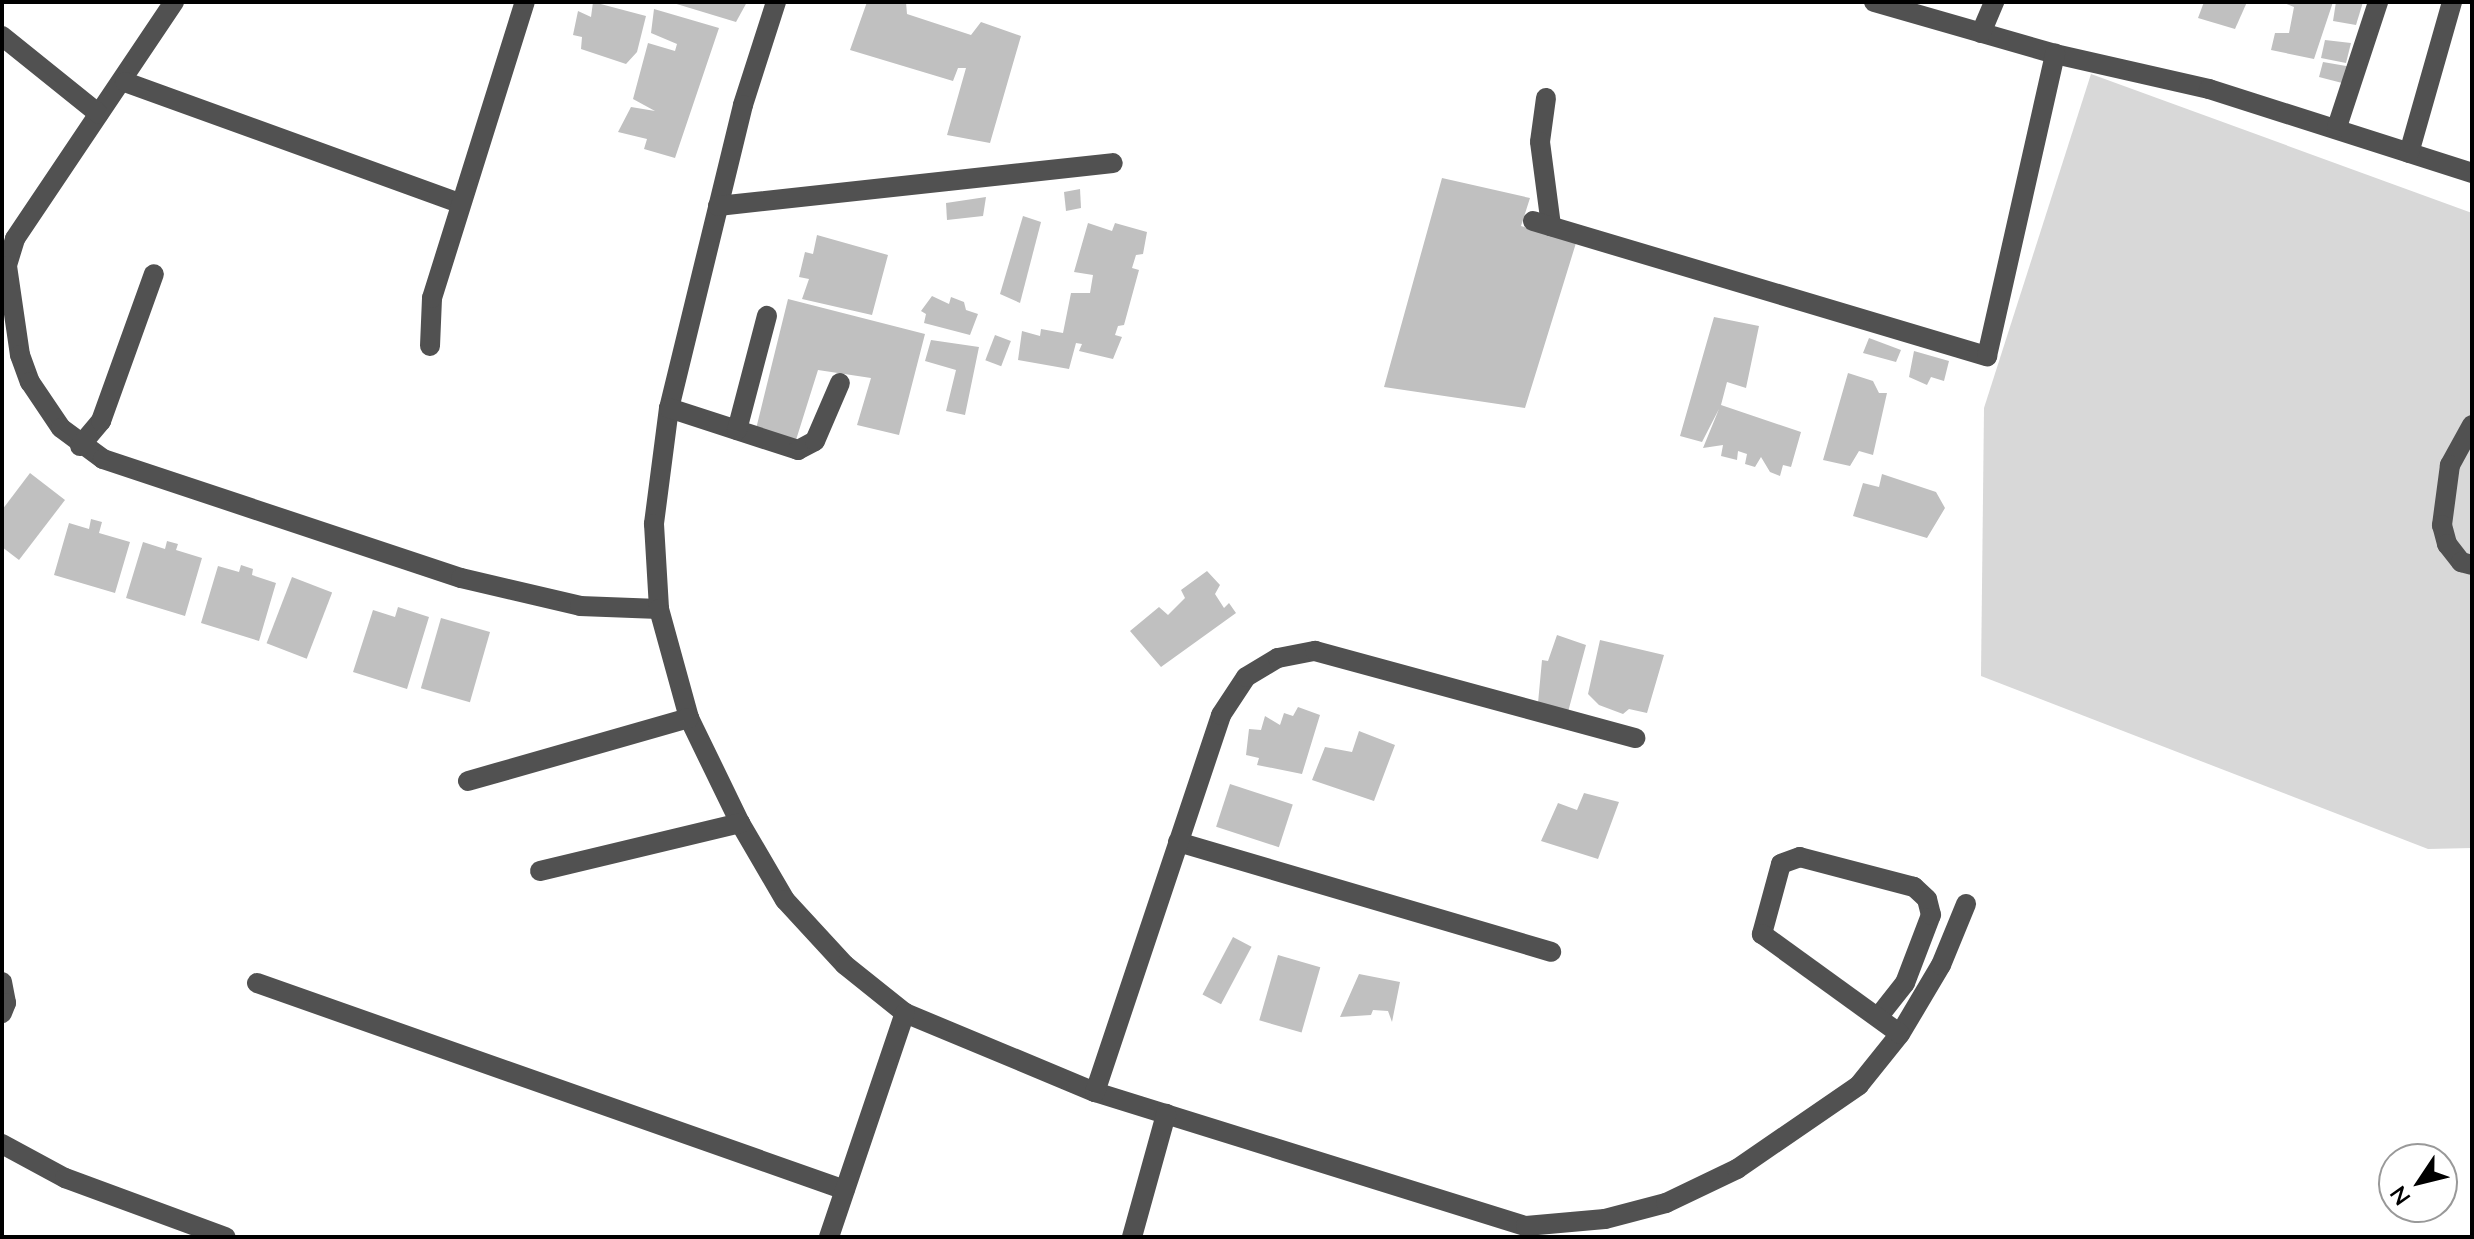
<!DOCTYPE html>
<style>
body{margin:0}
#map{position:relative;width:2474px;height:1239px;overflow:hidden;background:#fff;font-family:Lato,sans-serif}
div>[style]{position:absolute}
.green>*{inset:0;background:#d8d8d8}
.building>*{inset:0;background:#c0c0c0;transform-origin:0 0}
.minor>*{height:20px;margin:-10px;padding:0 10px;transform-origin:10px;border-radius:10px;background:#515151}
span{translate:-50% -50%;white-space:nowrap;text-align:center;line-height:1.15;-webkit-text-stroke:6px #fff;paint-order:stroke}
.frame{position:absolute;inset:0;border:4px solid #000;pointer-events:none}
.north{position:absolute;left:2378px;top:1143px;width:80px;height:80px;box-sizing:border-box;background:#fff;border:2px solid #999;border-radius:50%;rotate:235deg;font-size:22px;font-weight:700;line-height:32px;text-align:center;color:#000}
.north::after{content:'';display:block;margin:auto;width:28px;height:36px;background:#000;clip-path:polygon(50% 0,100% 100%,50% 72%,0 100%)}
</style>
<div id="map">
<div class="green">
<i style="clip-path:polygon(2091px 74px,2472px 213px,2472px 848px,2428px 849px,1981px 676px,1984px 408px)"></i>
</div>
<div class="building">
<i style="clip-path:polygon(593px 2px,646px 16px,637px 52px,626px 64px,581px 49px,582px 37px,573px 35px,578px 11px,591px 17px)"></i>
<i style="clip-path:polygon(670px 2px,747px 2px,736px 22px)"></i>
<i style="clip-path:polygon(867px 2px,906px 2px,907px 14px,971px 35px,981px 22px,1021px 36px,990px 143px,947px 135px,966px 68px,958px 68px,953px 81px,850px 50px)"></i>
<i style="clip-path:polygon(2204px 2px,2247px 2px,2235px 29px,2198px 18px)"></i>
<i style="clip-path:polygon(2282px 2px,2333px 2px,2314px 59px,2271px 50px,2275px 33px,2289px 33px,2294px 7px)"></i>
<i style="clip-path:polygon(2336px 2px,2363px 2px,2356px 25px,2333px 21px)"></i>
<i style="clip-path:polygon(654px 9px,719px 28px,675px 158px,644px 149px,647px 139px,618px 132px,631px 107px,655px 111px,633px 99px,648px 43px,675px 51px,677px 44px,651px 33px)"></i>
<i style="clip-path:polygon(2325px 40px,2351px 43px,2346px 63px,2321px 58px)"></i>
<i style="clip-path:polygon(2323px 62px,2352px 67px,2346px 84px,2319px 77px)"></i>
<i style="clip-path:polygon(1442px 178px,1530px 198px,1521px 226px,1576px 243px,1525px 408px,1384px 387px)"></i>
<i style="clip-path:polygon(1080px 189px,1081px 208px,1066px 211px,1064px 192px)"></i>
<i style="clip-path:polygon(986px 197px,983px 216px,947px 220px,946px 203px)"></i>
<i style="clip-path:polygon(1023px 216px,1041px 222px,1020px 303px,1000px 294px)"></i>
<i style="clip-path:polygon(1088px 223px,1112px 231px,1115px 223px,1147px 232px,1143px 254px,1136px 255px,1132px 268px,1139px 270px,1124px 325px,1118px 326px,1115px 335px,1122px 337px,1113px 359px,1079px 351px,1082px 344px,1076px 343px,1069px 369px,1018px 360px,1022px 331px,1040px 336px,1041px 329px,1063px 333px,1071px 293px,1090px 293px,1093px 275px,1074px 272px)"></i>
<i style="clip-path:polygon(817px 235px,888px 255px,872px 315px,802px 299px,809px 279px,799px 277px,805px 252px,813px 254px)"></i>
<i style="clip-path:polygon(932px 296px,949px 304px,951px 297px,964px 302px,966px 310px,978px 314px,970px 335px,924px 323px,926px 314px,921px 311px)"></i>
<i style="clip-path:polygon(788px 299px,925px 334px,899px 435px,857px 425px,871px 378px,818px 370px,796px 440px,755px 433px)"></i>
<i style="clip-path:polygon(1714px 317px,1759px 326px,1746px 388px,1727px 382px,1721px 405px,1801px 432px,1791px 467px,1783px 465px,1780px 476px,1770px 472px,1761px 457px,1755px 467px,1745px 464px,1747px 454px,1738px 451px,1737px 460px,1721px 456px,1723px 445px,1703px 448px,1719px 409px,1702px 442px,1680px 436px)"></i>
<i style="left:995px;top:335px;width:17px;height:27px;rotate:21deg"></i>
<i style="clip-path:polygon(1869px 338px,1901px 350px,1896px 362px,1863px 353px)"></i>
<i style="clip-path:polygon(931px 340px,979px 347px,965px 415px,946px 411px,956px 370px,925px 361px)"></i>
<i style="clip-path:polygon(1914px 351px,1949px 361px,1944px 381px,1931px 377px,1927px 385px,1909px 377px)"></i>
<i style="clip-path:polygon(1848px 373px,1873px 381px,1879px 393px,1887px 393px,1873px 455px,1859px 451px,1850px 466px,1823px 460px)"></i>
<i style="clip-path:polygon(30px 473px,65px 500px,19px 560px,2px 547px,2px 510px)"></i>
<i style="clip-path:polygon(1882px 474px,1936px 492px,1945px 508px,1927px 538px,1853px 516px,1863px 483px,1879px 487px)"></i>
<i style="clip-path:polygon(91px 519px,102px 522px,99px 533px,130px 542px,115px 593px,54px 575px,69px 523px,89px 529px)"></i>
<i style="clip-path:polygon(167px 541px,178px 544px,176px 550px,202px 558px,185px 616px,126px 598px,143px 542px,165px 549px)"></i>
<i style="clip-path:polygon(241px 565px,253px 569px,252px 575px,276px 583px,259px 641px,201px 623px,218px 566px,239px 572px)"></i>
<i style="clip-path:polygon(1207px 571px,1220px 585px,1215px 594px,1224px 608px,1229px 603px,1236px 613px,1161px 667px,1130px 631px,1159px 607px,1168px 615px,1185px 598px,1181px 590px)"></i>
<i style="left:292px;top:577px;width:43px;height:71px;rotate:21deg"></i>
<i style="clip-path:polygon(398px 607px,429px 617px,407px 689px,353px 672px,373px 610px,395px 617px)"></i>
<i style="left:441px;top:618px;width:51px;height:73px;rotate:16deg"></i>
<i style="clip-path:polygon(1557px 635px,1586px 645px,1568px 712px,1538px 703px,1542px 660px,1548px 661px)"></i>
<i style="clip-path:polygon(1600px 640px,1664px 655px,1647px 713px,1629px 709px,1623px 714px,1599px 705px,1588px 694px)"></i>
<i style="clip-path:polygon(1298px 707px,1320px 715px,1302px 774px,1257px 765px,1259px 758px,1246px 755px,1249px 729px,1261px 730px,1265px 716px,1280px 725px,1284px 713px,1293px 716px)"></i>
<i style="clip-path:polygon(1359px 731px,1395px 745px,1374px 801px,1312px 780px,1325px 747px,1352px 752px)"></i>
<i style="left:1230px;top:784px;width:66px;height:45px;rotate:18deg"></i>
<i style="clip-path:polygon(1584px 793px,1619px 802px,1598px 859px,1541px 841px,1558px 803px,1577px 810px)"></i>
<i style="left:1233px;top:937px;width:21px;height:65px;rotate:28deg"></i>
<i style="left:1278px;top:955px;width:44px;height:68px;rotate:16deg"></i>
<i style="clip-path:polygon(1359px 974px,1400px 982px,1392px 1022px,1388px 1011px,1373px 1010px,1371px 1015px,1340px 1017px)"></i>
</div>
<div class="minor">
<i style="left:174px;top:2px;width:285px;rotate:123.9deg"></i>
<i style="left:15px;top:239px;width:28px;rotate:107deg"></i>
<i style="left:7px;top:266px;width:90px;rotate:81.7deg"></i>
<i style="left:20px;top:355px;width:29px;rotate:70deg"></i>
<i style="left:30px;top:382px;width:55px;rotate:56deg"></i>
<i style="left:61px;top:428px;width:52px;rotate:36.4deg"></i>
<i style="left:103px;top:459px;width:377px;rotate:18.4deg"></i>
<i style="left:461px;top:578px;width:122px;rotate:13.2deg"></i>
<i style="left:580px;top:606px;width:79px;rotate:2.2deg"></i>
<i style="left:776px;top:2px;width:108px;rotate:107.8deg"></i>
<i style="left:743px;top:105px;width:312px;rotate:103.7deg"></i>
<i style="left:669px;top:408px;width:117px;rotate:97.4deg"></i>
<i style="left:654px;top:524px;width:85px;rotate:86.6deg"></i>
<i style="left:659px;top:609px;width:113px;rotate:74.6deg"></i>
<i style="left:689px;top:718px;width:117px;rotate:64.1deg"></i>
<i style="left:740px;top:823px;width:89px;rotate:59.7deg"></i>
<i style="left:785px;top:900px;width:88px;rotate:47.3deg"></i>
<i style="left:845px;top:965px;width:77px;rotate:38.7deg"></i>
<i style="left:905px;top:1013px;width:206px;rotate:22.6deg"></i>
<i style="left:1095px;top:1092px;width:451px;rotate:17.3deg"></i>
<i style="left:1526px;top:1226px;width:79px;rotate:-5.1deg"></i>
<i style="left:1605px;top:1219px;width:63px;rotate:-14.7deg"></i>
<i style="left:1666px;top:1203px;width:79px;rotate:-25.6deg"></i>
<i style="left:1737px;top:1169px;width:148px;rotate:-34.5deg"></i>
<i style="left:1859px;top:1085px;width:65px;rotate:-51.2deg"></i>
<i style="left:1900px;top:1034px;width:80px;rotate:-59.3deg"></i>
<i style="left:1941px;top:965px;width:66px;rotate:-67.7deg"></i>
<i style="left:1874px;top:2px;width:188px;rotate:16deg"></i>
<i style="left:2055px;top:54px;width:158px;rotate:12.8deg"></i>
<i style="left:2209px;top:89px;width:276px;rotate:17.7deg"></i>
<i style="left:1981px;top:33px;width:34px;rotate:-67deg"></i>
<i style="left:2px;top:36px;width:124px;rotate:38.8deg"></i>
<i style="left:125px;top:82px;width:355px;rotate:19.9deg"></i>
<i style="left:1546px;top:98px;width:44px;rotate:97.8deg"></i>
<i style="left:1540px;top:142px;width:85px;rotate:82.5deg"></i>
<i style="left:2337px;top:127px;width:132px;rotate:-71.8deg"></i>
<i style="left:2409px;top:153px;width:157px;rotate:-74.1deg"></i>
<i style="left:718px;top:206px;width:397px;rotate:-6.2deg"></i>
<i style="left:1533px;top:221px;width:474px;rotate:16.6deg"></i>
<i style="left:1987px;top:356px;width:310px;rotate:-77.3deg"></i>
<i style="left:430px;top:346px;width:48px;rotate:-87.6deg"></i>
<i style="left:432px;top:298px;width:310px;rotate:-72.6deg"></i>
<i style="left:669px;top:408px;width:136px;rotate:18deg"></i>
<i style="left:798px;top:450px;width:19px;rotate:-28deg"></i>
<i style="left:815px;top:441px;width:63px;rotate:-66.7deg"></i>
<i style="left:2472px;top:425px;width:46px;rotate:118.8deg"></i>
<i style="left:2450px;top:465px;width:61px;rotate:97.6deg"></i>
<i style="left:2442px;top:525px;width:20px;rotate:75deg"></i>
<i style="left:2447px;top:544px;width:23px;rotate:52deg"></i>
<i style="left:2461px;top:562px;width:11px;rotate:15deg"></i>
<i style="left:737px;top:430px;width:118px;rotate:-75.3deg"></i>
<i style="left:80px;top:446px;width:33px;rotate:-50deg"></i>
<i style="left:101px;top:421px;width:156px;rotate:-70.2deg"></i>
<i style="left:468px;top:781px;width:230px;rotate:-15.9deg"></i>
<i style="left:1178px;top:842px;width:389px;rotate:16.4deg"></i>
<i style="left:540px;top:871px;width:206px;rotate:-13.5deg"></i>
<i style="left:2px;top:982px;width:21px;rotate:79deg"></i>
<i style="left:6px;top:1003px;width:11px;rotate:112deg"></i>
<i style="left:257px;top:983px;width:623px;rotate:19.39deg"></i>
<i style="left:1879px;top:1016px;width:42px;rotate:-51.8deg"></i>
<i style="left:1905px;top:983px;width:73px;rotate:-69.1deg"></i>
<i style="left:1931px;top:915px;width:16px;rotate:-104deg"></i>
<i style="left:1927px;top:899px;width:18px;rotate:-137deg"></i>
<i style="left:1914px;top:887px;width:118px;rotate:-165.3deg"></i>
<i style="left:1800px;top:857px;width:20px;rotate:160deg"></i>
<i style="left:1781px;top:864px;width:73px;rotate:105.2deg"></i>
<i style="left:1762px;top:934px;width:170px;rotate:35.9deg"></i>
<i style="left:1095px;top:1092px;width:397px;rotate:-71.5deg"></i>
<i style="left:1221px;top:715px;width:45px;rotate:-56.7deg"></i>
<i style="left:1246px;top:677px;width:37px;rotate:-31deg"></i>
<i style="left:1278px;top:658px;width:38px;rotate:-11deg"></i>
<i style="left:1315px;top:651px;width:332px;rotate:15.2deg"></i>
<i style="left:2px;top:1144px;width:72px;rotate:28.4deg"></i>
<i style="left:65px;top:1178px;width:171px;rotate:20.2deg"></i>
<i style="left:829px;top:1237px;width:237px;rotate:-71.3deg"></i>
<i style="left:1132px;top:1237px;width:128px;rotate:-74.5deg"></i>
</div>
<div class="frame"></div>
<div class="north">N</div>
</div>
